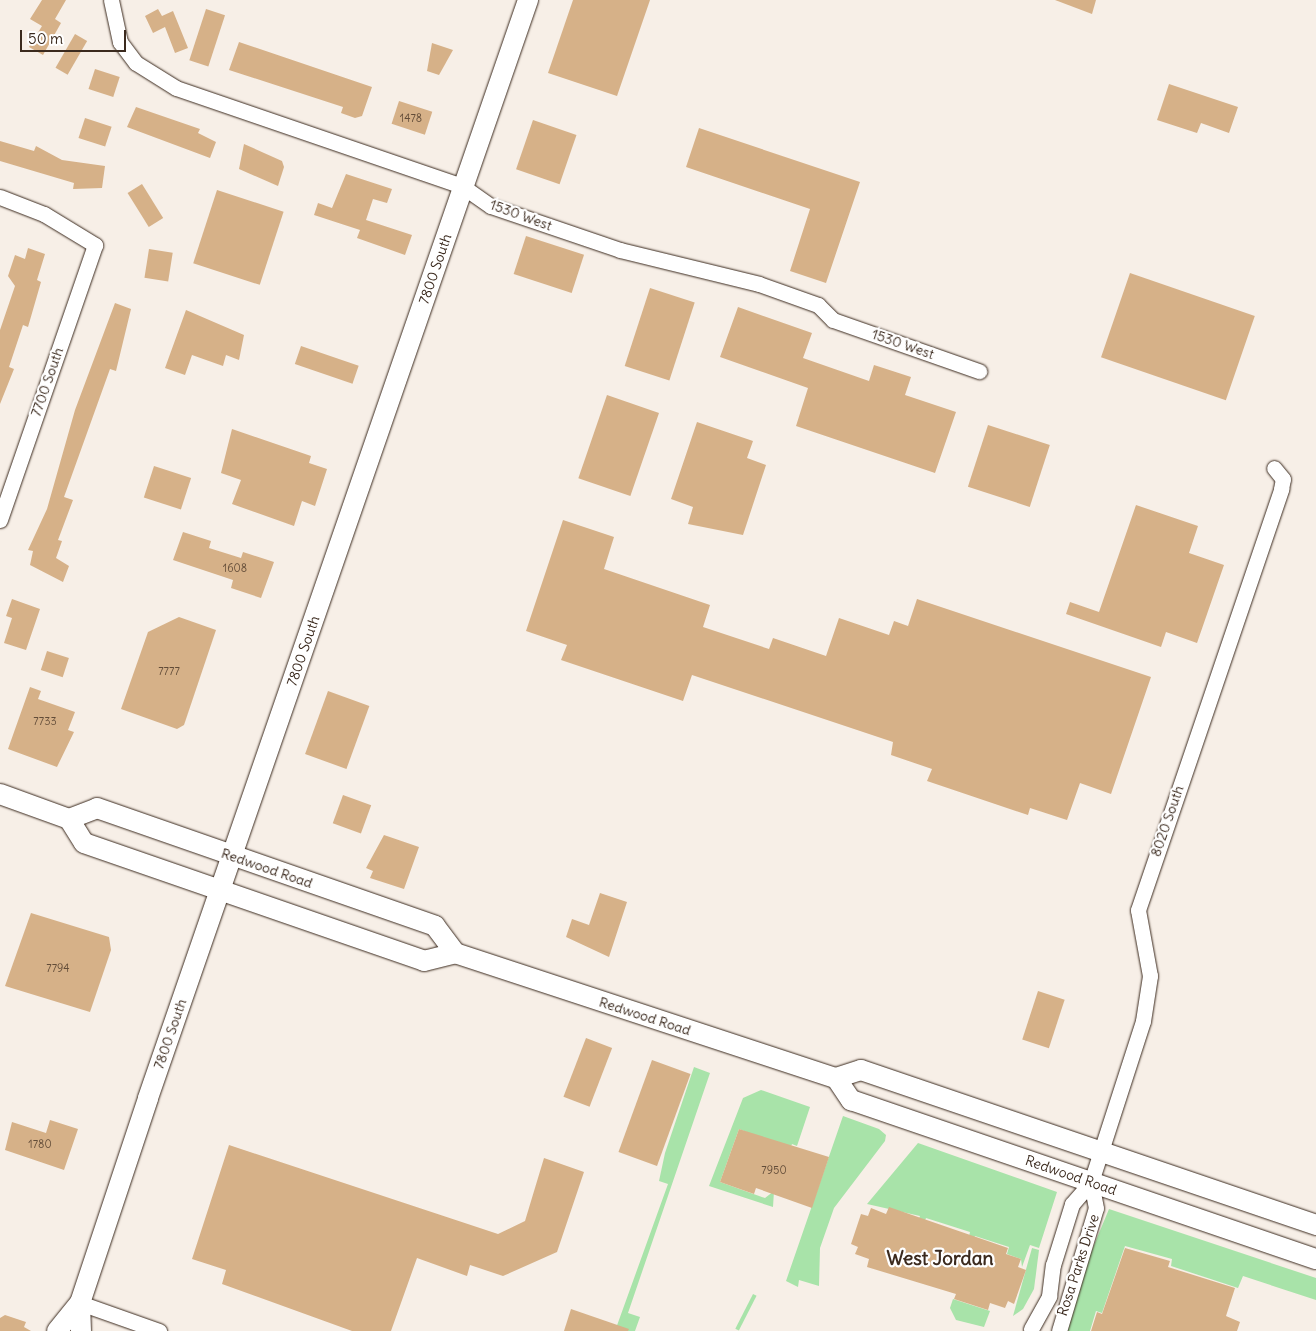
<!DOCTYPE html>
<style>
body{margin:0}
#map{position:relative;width:1316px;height:1331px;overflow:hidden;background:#f7efe7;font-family:Delius,sans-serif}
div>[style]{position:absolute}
.green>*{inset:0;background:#a8e3a9;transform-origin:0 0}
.building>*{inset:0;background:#d6b188;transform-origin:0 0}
.roads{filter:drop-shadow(0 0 1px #3b2a1e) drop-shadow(0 0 1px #3b2a1e)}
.minor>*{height:15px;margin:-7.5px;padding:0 7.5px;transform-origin:7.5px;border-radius:7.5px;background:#fff}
.major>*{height:20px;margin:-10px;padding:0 10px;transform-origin:10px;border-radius:10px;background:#fff}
span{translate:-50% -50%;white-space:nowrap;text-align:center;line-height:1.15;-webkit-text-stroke:4.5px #fff;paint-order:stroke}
.number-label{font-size:11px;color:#624c38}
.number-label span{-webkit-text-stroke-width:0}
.street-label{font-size:14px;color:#3b2a1e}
.district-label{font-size:19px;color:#3b2a1e;font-weight:700}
.scale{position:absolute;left:20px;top:30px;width:106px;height:22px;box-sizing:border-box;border:2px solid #3b2a1e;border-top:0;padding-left:6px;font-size:15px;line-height:18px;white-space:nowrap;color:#3b2a1e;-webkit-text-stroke:4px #fff;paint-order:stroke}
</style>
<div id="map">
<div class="green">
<i style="clip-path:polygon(694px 1067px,710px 1073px,628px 1313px,640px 1317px,635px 1331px,615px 1331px,668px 1184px,659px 1181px,665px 1153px)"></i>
<i style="clip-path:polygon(761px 1090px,810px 1107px,797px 1146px,792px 1144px,790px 1149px,739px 1129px,720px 1182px,765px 1198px,774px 1191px,773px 1207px,709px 1186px,743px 1098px)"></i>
<i style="clip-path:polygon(843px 1116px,879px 1129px,886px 1135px,885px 1141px,834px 1208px,820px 1248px,819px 1286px,799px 1280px,798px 1287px,786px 1281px)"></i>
<i style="clip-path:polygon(918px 1143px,1057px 1192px,1039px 1248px,1030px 1245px,1022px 1267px,1021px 1259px,1007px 1254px,1009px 1247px,975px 1236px,972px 1242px,968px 1241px,970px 1232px,926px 1218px,923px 1226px,917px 1224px,920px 1216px,867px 1204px)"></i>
<i style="clip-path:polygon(1109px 1209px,1316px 1278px,1316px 1300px,1243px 1276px,1238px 1288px,1171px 1266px,1172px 1259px,1125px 1246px,1102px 1313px,1096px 1311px,1090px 1331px,1066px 1331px,1072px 1298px)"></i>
<i style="clip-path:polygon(1032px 1248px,1039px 1250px,1034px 1289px,1023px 1309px,1013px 1316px)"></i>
<i style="left:753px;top:1294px;width:4px;height:39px;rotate:27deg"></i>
<i style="clip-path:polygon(953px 1299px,990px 1311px,984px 1327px,956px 1320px,950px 1308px)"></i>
</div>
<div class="building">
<i style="clip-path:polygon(42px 0,66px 0,55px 19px,61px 23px,43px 55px,29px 47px,42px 26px,30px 19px)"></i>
<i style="clip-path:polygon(573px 0,650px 0,617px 96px,548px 73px)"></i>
<i style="clip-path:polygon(1055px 0,1096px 0,1092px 14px)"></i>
<i style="clip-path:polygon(158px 9px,162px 16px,173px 11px,188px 48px,175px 53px,165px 27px,153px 33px,145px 16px)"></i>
<i style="left:206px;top:9px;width:20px;height:54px;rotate:18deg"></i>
<i style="left:75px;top:34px;width:14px;height:39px;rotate:30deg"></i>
<i style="clip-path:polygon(239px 42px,372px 87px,362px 116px,355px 118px,341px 113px,343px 107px,229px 70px)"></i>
<i style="clip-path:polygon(432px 43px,453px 50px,439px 75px,427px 71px)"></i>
<i style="left:95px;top:69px;width:26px;height:21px;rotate:18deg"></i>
<i style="clip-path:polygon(1169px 84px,1238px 107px,1229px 133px,1201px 123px,1197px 133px,1157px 120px)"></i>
<i style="left:399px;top:101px;width:35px;height:24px;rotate:18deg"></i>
<i style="clip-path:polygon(136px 107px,200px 129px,198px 133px,216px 142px,210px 158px,127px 127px)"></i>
<i style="left:85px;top:118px;width:28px;height:21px;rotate:18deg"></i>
<i style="left:533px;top:120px;width:46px;height:52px;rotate:19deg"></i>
<i style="clip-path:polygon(699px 128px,860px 182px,826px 283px,790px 271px,810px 209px,686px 167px)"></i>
<i style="clip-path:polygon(0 141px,34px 151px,36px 146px,62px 160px,105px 166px,102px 188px,73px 189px,74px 183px,0 161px)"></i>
<i style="clip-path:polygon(244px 144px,282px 161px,284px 167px,278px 186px,239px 169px)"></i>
<i style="clip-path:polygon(346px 174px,392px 189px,387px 203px,373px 199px,366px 220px,412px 235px,405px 255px,357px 238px,360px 230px,314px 215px,318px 203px,332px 208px)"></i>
<i style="left:142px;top:184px;width:40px;height:17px;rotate:58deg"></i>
<i style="left:217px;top:190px;width:70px;height:77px;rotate:18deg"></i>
<i style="left:526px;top:236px;width:61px;height:40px;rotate:18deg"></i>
<i style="clip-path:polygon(28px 248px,45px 254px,37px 280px,41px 282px,28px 327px,23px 325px,9px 367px,14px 369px,0 404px,0 330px,15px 286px,8px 276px,15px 255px,25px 259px)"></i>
<i style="left:149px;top:249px;width:24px;height:29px;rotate:9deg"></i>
<i style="left:1130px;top:273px;width:132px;height:89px;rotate:19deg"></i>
<i style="left:650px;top:288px;width:47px;height:82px;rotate:18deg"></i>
<i style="clip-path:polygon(115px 303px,131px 309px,116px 371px,110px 369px,64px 497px,73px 500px,58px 540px,62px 541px,56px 558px,69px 566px,63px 582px,30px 565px,33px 551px,28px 550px,47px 509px,75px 410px)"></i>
<i style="clip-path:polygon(738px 307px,812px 333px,803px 358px,869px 381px,874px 365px,911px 377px,905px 395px,956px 412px,935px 473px,796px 426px,808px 388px,720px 357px)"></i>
<i style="clip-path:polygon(186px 310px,244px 335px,239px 360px,226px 355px,223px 366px,192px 355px,185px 375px,165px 368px)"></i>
<i style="left:301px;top:346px;width:61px;height:19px;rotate:19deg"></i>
<i style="left:607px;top:395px;width:55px;height:88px;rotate:19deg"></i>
<i style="clip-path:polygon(697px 422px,753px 441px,747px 458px,766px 465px,743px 535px,688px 524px,693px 507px,671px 499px)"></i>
<i style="left:988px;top:425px;width:65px;height:65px;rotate:18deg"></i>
<i style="clip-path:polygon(232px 429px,311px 456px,309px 463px,327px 469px,315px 506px,302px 501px,294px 526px,232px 504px,241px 480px,221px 473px)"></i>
<i style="left:154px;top:466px;width:39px;height:33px;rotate:18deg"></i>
<i style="clip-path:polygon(1136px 505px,1198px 526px,1189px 553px,1224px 565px,1197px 643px,1166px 632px,1161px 647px,1066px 614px,1070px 602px,1099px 612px)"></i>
<i style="clip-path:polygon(563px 520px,614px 537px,604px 569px,710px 605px,703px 627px,769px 649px,773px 638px,826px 656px,839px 618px,889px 635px,894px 621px,908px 626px,917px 599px,1151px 677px,1111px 794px,1080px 783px,1067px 820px,1030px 808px,1028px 815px,927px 781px,932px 769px,891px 755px,893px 742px,692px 675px,683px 701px,561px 660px,567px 645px,526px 631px)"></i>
<i style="clip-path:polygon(183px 532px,211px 541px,209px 548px,241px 558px,243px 552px,274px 562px,261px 598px,231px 588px,233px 580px,173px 560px)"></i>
<i style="clip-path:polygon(12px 599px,40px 609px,26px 650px,4px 643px,12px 618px,6px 616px)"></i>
<i style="clip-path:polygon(179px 617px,216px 630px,184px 725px,177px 729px,121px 709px,148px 632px)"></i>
<i style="left:47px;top:651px;width:23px;height:20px;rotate:18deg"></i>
<i style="clip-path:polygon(30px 687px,41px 691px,38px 699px,75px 712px,68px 730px,74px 732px,57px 767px,8px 749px)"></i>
<i style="left:328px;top:691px;width:44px;height:67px;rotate:20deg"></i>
<i style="left:343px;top:795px;width:30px;height:30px;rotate:20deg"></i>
<i style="clip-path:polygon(384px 835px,419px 847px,404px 889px,370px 878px,373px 871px,366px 868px)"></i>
<i style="clip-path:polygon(600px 893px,627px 902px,609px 957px,566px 937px,572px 919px,589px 925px)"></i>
<i style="clip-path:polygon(31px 913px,109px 937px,111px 950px,90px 1012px,5px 986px)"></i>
<i style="left:1038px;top:991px;width:28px;height:51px;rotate:18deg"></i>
<i style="left:586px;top:1038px;width:28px;height:63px;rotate:21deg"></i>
<i style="left:652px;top:1060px;width:41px;height:98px;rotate:20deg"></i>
<i style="clip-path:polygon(50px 1120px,78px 1129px,64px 1170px,5px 1150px,12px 1122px,46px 1133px)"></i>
<i style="clip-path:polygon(739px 1129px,829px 1157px,812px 1208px,756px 1188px,754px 1194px,720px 1182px)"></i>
<i style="clip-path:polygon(229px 1145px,498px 1234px,525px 1221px,544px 1158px,584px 1172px,557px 1252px,503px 1276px,470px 1265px,467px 1276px,417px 1258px,391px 1331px,352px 1331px,222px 1284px,226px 1270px,192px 1259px)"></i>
<i style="clip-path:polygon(889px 1207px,1008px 1248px,1006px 1254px,1021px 1259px,1018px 1267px,1026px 1270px,1014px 1304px,1008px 1301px,1005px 1308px,990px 1303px,988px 1310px,954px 1299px,956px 1294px,867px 1267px,869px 1259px,855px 1254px,858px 1247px,851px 1244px,861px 1214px,868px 1216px,871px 1208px,886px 1214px)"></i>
<i style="clip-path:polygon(1125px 1248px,1170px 1261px,1168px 1267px,1235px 1288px,1226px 1316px,1240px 1322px,1237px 1331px,1091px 1331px,1097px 1312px,1102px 1314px)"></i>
<i style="clip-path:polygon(571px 1309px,629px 1329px,628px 1331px,564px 1331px)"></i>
<i style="clip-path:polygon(5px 1315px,26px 1322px,24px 1327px,31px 1331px,0 1331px,0 1318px)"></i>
</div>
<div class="roads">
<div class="minor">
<i style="left:111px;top:0;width:43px;rotate:77.9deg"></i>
<i style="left:120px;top:42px;width:26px;rotate:53deg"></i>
<i style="left:136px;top:63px;width:47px;rotate:32deg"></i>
<i style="left:176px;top:88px;width:302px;rotate:18.9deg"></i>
<i style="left:462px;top:186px;width:35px;rotate:35deg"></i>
<i style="left:491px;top:206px;width:136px;rotate:18.8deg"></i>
<i style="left:620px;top:250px;width:143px;rotate:13.7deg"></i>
<i style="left:759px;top:284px;width:63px;rotate:19.6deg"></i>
<i style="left:818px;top:305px;width:21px;rotate:45deg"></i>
<i style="left:833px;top:320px;width:155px;rotate:19.3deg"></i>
<i style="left:0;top:197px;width:47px;rotate:21.1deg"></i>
<i style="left:44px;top:214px;width:60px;rotate:31.3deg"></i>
<i style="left:95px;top:245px;width:291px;rotate:109.1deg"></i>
<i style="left:80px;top:1303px;width:84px;rotate:19.5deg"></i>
<i style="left:1031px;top:1329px;width:38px;rotate:-61deg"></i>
<i style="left:1049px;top:1296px;width:31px;rotate:-83deg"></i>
<i style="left:1053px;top:1265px;width:64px;rotate:-72.7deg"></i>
<i style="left:1072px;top:1204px;width:29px;rotate:-49deg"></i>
<i style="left:1091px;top:1182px;width:169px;rotate:-72.1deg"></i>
<i style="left:1143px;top:1021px;width:46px;rotate:-81.2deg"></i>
<i style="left:1150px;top:976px;width:67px;rotate:-100.3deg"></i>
<i style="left:1138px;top:910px;width:445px;rotate:-71.2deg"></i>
<i style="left:1281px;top:489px;width:10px;rotate:-79deg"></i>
<i style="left:1283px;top:479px;width:14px;rotate:-129deg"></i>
<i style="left:1059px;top:1331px;width:128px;rotate:-73.3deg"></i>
<i style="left:1096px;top:1208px;width:26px;rotate:-101deg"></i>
</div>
<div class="major">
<i style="left:0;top:794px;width:73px;rotate:19.9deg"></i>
<i style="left:69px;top:819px;width:28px;rotate:58deg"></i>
<i style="left:84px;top:843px;width:360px;rotate:19.1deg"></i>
<i style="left:424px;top:961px;width:32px;rotate:-14deg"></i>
<i style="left:455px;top:953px;width:401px;rotate:18.2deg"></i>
<i style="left:836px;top:1078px;width:26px;rotate:-18deg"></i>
<i style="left:861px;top:1070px;width:481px;rotate:18.8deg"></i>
<i style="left:69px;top:819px;width:30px;rotate:-21deg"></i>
<i style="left:97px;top:808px;width:358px;rotate:19.2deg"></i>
<i style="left:435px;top:926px;width:34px;rotate:53deg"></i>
<i style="left:836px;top:1078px;width:27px;rotate:56deg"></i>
<i style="left:851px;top:1100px;width:491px;rotate:18.9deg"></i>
<i style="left:57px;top:1331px;width:36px;rotate:-51deg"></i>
<i style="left:81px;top:1331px;width:28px;rotate:-92deg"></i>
<i style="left:80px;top:1303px;width:216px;rotate:-71.6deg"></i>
<i style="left:148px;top:1098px;width:1162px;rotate:-70.91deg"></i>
</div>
</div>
<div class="number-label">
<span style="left:411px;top:118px">1478</span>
<span style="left:235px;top:568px">1608</span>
<span style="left:169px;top:671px">7777</span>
<span style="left:45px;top:721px">7733</span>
<span style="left:58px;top:968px">7794</span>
<span style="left:40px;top:1144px">1780</span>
<span style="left:774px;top:1170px">7950</span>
</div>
<div class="street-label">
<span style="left:521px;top:215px;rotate:20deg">1530 West</span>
<span style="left:435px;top:269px;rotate:-71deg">7800 South</span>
<span style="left:903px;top:344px;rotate:19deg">1530 West</span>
<span style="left:47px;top:382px;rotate:-71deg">7700 South</span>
<span style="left:303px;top:651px;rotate:-71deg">7800 South</span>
<span style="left:1167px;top:821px;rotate:-71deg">8020 South</span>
<span style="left:267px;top:868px;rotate:19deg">Redwood Road</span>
<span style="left:645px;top:1016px;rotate:18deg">Redwood Road</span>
<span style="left:170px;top:1034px;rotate:-71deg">7800 South</span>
<span style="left:1071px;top:1175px;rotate:19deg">Redwood Road</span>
<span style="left:1078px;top:1265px;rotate:-72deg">Rosa Parks Drive</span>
</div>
<div class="district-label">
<span style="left:940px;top:1259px">West Jordan</span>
</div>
<div class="scale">50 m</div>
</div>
